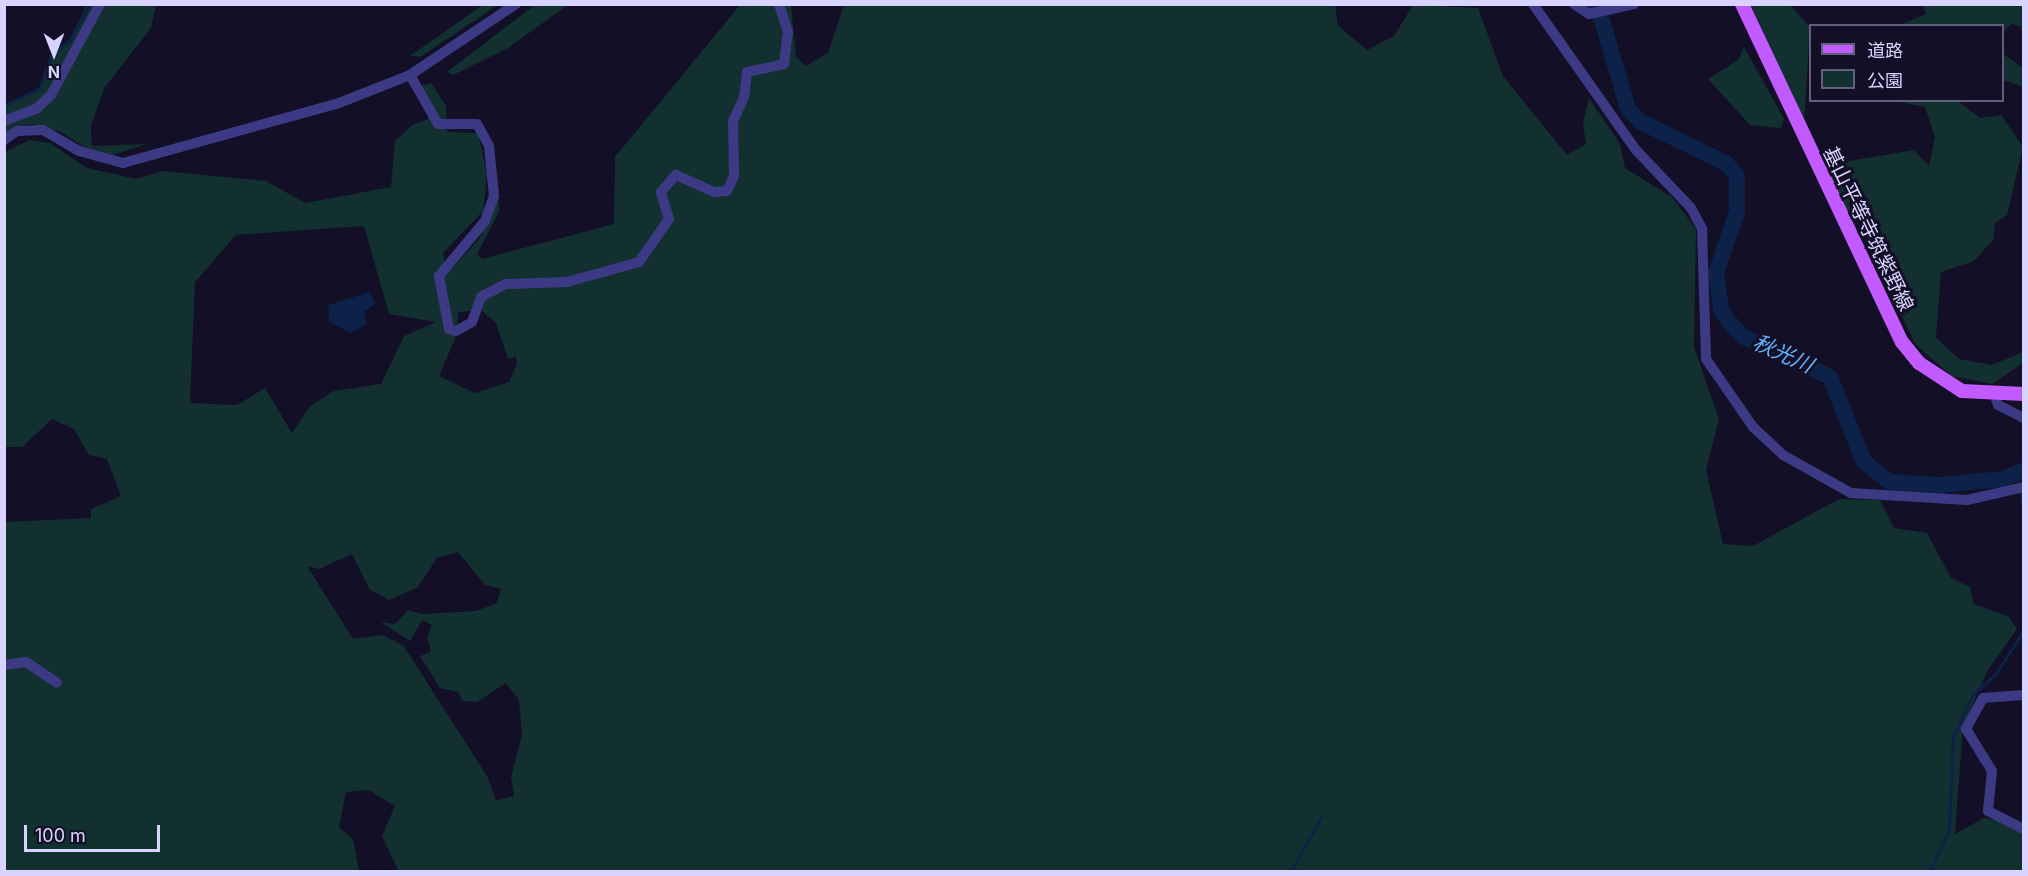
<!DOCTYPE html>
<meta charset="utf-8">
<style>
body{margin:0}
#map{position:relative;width:2028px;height:876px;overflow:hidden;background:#130f26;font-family:Inter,"Noto Sans JP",sans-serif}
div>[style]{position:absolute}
.green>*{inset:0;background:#12302f}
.water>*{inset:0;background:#0c2248}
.stream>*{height:3px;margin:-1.5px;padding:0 1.5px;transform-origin:1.5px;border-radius:1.5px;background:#0c2248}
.river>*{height:16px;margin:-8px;padding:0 8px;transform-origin:8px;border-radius:8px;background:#0c2248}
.minor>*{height:10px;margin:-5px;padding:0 5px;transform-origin:5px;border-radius:5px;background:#3d3a85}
.major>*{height:14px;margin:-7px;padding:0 7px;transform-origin:7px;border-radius:7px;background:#c25bff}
span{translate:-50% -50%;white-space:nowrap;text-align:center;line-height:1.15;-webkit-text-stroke:6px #130f26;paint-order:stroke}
.street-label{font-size:20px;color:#d9d4ff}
.water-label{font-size:21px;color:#62b6ff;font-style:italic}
.frame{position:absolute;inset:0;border:6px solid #d9d4ff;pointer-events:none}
.legend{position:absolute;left:1809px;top:24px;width:195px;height:78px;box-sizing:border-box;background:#130f26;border:2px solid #625e7d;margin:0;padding:8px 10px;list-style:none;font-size:18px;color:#d9d4ff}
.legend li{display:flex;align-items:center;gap:12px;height:30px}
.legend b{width:30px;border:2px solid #625e7d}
.north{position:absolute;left:24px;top:24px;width:60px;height:60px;-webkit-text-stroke:4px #130f26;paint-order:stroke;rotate:180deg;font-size:16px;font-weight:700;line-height:24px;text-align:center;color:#d9d4ff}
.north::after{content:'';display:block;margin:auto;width:21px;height:27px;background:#d9d4ff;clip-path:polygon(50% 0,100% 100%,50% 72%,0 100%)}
.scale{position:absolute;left:24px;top:825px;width:136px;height:27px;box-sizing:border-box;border:3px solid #d9d4ff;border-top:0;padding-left:8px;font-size:18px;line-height:21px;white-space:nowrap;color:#d9d4ff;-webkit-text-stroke:4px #130f26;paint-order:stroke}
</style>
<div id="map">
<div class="green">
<i style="clip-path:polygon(484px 4px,498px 5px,420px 57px,410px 56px)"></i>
<i style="clip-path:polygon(536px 4px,568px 5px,508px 48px,453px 75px,447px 72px)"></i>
<i style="clip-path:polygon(91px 5px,156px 5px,151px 28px,105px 87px,91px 125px,92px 146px,146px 144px,113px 155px,92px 152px,61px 132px,32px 124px,13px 127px,5px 136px,5px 106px,41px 90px,53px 54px,72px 39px)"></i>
<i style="clip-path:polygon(evenodd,740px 5px,791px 5px,796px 57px,806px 66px,828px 53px,844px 5px,1335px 5px,1338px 26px,1367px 50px,1394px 36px,1413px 5px,1478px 8px,1503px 76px,1567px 155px,1586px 144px,1583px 123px,1589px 98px,1620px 144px,1625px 168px,1672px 197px,1696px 229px,1694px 347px,1719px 419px,1706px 470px,1723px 544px,1753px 546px,1839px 499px,1880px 500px,1894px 528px,1927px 533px,1951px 578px,1970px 587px,1974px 604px,2008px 616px,2017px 629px,1988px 670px,1963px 726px,1955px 834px,1984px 818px,2023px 825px,2023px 871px,399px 872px,382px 836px,395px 806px,369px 790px,346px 792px,339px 828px,353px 839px,359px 871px,5px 871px,4px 522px,91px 518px,91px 509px,121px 496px,107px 459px,89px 455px,74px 429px,52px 419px,22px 447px,5px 447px,5px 152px,29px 140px,50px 143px,87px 168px,136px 179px,162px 171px,266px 181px,305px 203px,391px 187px,395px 141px,412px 125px,436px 116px,422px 85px,431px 83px,446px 106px,447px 132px,478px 133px,487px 174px,483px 211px,443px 253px,447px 274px,479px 239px,497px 200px,498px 164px,499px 212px,477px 254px,482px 259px,614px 224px,615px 157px,740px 5px,364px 226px,389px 314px,436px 322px,404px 336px,381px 384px,334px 391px,309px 407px,292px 433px,265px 388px,237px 405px,190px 403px,195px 282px,236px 235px,364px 226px,740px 5px,481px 310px,496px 323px,508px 359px,516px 356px,517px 364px,509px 382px,475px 393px,439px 376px,457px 334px,458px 312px,481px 310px,740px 5px,458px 552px,485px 585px,501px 589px,497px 603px,476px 611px,422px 614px,408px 610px,395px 624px,381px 622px,410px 641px,422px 620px,432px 625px,427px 637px,431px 652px,420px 656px,440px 688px,458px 692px,463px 701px,477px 702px,506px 683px,519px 700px,522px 735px,511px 777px,514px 796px,496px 800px,487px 776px,403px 645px,382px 635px,353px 639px,307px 566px,319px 569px,352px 554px,370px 590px,389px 600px,417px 588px,437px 558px,458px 552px)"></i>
<i style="clip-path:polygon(1751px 5px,1790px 5px,1810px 27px,1804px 123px)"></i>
<i style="clip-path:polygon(1923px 5px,2023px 5px,2023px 27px,2011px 24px,2003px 33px,2002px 26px,1900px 25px,1926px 14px)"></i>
<i style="clip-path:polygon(1744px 47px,1784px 119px,1781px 128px,1750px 125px,1708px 79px,1739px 59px)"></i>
<i style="clip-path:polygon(2003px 54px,2023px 68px,2023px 87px,2003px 80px)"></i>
<i style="clip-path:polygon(1895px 101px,1958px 101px,1980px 118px,2001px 115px,2023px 147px,2007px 215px,1995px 223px,1993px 240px,1974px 261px,1941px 272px,1936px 338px,1959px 359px,1992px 365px,2023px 352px,2023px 363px,1992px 384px,1952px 376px,1915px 344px,1899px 310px,1901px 278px,1855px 209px,1845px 211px,1827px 172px,1837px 163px,1914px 150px,1929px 166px,1935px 137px,1925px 107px)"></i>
</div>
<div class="water">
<i style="clip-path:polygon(370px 292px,375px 304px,364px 312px,367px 324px,351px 333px,329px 322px,328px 305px)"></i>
</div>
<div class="stream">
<i style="left:4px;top:105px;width:38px;rotate:-25deg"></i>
<i style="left:39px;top:89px;width:38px;rotate:-70deg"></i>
<i style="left:52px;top:53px;width:22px;rotate:-36deg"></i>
<i style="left:70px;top:40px;width:40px;rotate:-63.4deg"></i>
<i style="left:2016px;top:473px;width:8px;rotate:76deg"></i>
<i style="left:2021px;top:493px;width:23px;rotate:83deg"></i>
<i style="left:1290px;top:872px;width:64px;rotate:-60.3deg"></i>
<i style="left:1929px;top:872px;width:47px;rotate:-64.5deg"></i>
<i style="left:1949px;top:830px;width:94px;rotate:-87.6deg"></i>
<i style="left:1953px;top:736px;width:47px;rotate:-64.5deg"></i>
<i style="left:1973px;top:694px;width:29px;rotate:-41deg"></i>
<i style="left:1995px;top:675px;width:54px;rotate:-57.2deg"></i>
</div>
<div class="river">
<i style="left:1591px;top:4px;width:16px;rotate:52deg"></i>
<i style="left:1601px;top:17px;width:96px;rotate:73.6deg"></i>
<i style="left:1628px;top:109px;width:18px;rotate:45deg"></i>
<i style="left:1641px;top:122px;width:94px;rotate:25.8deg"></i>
<i style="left:1726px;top:163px;width:17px;rotate:50deg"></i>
<i style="left:1737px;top:176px;width:36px;rotate:90deg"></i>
<i style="left:1737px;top:212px;width:65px;rotate:109deg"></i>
<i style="left:1716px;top:273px;width:37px;rotate:82deg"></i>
<i style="left:1721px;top:310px;width:16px;rotate:55deg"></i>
<i style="left:1730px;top:323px;width:20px;rotate:45deg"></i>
<i style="left:1744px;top:337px;width:95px;rotate:24.9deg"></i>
<i style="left:1830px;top:377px;width:92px;rotate:68.2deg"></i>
<i style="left:1864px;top:462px;width:33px;rotate:38deg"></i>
<i style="left:1890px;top:482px;width:51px;rotate:3.4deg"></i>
<i style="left:1941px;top:485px;width:62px;rotate:-5.5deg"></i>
<i style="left:2003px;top:479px;width:23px;rotate:-23deg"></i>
</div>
<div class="minor">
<i style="left:1533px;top:4px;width:179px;rotate:54.8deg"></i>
<i style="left:1636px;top:150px;width:80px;rotate:46.5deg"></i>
<i style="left:1691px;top:208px;width:24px;rotate:62deg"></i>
<i style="left:1702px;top:229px;width:130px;rotate:88.2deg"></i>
<i style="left:1706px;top:359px;width:83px;rotate:55.3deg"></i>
<i style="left:1753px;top:427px;width:41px;rotate:43deg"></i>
<i style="left:1783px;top:455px;width:78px;rotate:29.2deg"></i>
<i style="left:1851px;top:493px;width:116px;rotate:3.5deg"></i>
<i style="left:1967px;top:500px;width:58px;rotate:-12.8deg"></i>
<i style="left:1574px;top:4px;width:18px;rotate:34deg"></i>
<i style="left:1589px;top:14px;width:46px;rotate:-12.5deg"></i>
<i style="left:410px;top:75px;width:56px;rotate:60.3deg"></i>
<i style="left:438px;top:124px;width:39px"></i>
<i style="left:477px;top:124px;width:25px;rotate:61deg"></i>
<i style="left:489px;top:146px;width:50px;rotate:84.3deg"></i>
<i style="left:494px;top:196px;width:27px;rotate:110deg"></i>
<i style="left:485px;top:221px;width:72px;rotate:129.9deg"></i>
<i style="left:439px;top:276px;width:54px;rotate:79.3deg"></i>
<i style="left:449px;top:329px;width:7px;rotate:16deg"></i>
<i style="left:456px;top:331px;width:18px;rotate:-29deg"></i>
<i style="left:472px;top:322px;width:27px;rotate:-70deg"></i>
<i style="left:481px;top:297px;width:27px;rotate:-28deg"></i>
<i style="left:505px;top:284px;width:62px;rotate:-1.8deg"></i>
<i style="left:567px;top:282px;width:75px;rotate:-15.5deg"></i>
<i style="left:639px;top:262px;width:52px;rotate:-55.1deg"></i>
<i style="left:669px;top:219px;width:28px;rotate:-107deg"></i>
<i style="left:661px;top:192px;width:23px;rotate:-49deg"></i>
<i style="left:676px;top:175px;width:42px;rotate:24.1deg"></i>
<i style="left:714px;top:192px;width:13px;rotate:-4deg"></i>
<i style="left:727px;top:191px;width:17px;rotate:-65deg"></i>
<i style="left:734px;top:176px;width:55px;rotate:-91deg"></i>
<i style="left:733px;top:121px;width:26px;rotate:-65deg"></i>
<i style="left:744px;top:97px;width:25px;rotate:-83deg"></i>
<i style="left:747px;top:72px;width:38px;rotate:-12deg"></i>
<i style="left:784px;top:64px;width:32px;rotate:-83deg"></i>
<i style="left:788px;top:32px;width:29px;rotate:-108deg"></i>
<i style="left:4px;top:121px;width:34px;rotate:-21deg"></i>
<i style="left:36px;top:109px;width:21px;rotate:-43deg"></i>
<i style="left:51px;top:95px;width:103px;rotate:-61.7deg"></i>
<i style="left:4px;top:140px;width:16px;rotate:-35deg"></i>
<i style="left:17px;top:131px;width:26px;rotate:-2deg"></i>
<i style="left:43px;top:130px;width:42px;rotate:30.3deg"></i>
<i style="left:79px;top:151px;width:46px;rotate:15.3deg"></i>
<i style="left:123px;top:163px;width:224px;rotate:-15.5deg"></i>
<i style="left:339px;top:103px;width:76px;rotate:-21.5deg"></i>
<i style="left:410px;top:75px;width:128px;rotate:-33.8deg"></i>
<i style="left:1995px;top:396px;width:9px;rotate:72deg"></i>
<i style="left:1998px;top:405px;width:29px;rotate:27deg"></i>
<i style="left:4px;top:665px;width:22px;rotate:-8deg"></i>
<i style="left:26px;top:662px;width:37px;rotate:34deg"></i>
<i style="left:2024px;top:695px;width:41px;rotate:175.8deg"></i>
<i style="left:1983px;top:698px;width:35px;rotate:119deg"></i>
<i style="left:1966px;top:729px;width:49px;rotate:58.2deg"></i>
<i style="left:1992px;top:771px;width:40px;rotate:95.7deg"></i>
<i style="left:1988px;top:811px;width:40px;rotate:26.6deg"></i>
</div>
<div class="major">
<i style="left:1742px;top:4px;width:374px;rotate:64.7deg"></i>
<i style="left:1902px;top:342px;width:27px;rotate:51deg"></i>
<i style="left:1919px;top:363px;width:51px;rotate:33.1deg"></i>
<i style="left:1962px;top:391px;width:62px;rotate:2.8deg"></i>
</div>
<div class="street-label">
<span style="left:1868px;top:229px;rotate:64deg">基山平等寺筑紫野線</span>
</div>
<div class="water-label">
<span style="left:1783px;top:354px;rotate:24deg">秋光川</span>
</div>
<div class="frame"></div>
<ul class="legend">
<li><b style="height:8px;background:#c25bff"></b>道路</li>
<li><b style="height:16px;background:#12302f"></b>公園</li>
</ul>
<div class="north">N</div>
<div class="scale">100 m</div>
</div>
